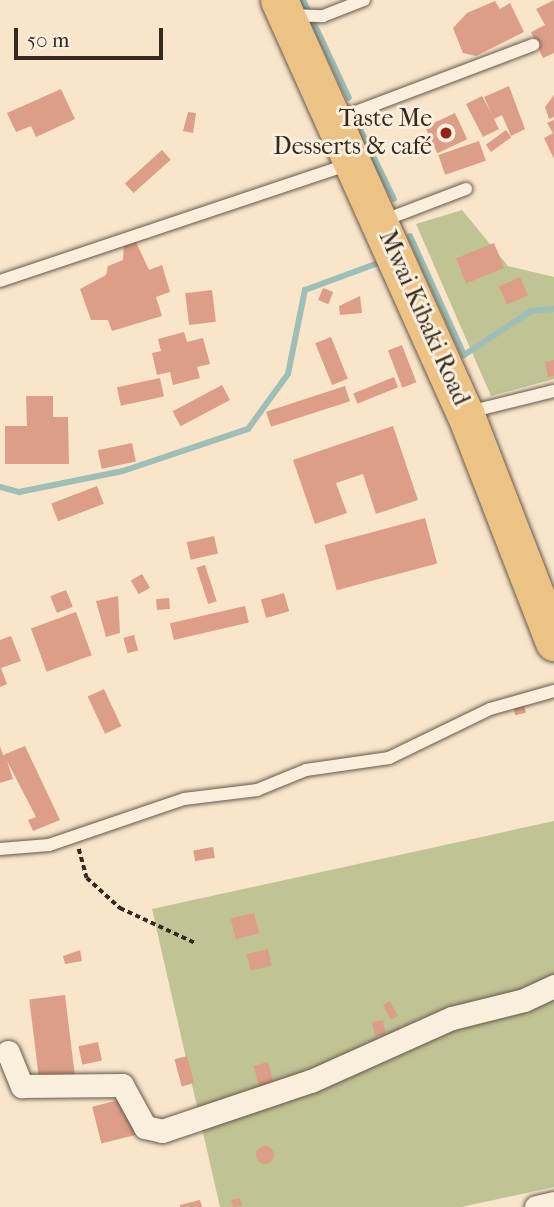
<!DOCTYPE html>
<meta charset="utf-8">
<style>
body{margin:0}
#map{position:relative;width:554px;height:1207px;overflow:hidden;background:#f8e5ca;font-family:"IM FELL French Canon",serif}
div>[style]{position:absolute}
.green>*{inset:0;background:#c0c394}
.stream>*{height:6px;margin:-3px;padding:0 3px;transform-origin:3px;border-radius:3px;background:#9dbfb7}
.building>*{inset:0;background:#dd9e89;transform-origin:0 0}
.round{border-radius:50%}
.path>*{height:3.5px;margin-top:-1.75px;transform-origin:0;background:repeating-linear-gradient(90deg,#35291e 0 5px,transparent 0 8.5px)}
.roads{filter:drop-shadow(0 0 2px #665849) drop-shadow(0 0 2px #665849)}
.service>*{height:12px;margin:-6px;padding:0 6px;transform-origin:6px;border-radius:6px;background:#faeedd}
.minor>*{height:23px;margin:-11.5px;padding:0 11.5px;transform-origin:11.5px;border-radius:11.5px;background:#faeedd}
.primary>*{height:37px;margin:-18.5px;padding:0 18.5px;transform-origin:18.5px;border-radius:18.5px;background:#ecc285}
.dots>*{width:19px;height:19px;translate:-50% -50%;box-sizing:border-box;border:4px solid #faeedd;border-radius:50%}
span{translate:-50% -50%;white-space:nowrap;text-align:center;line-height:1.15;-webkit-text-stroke:6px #faeedd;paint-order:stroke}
.poi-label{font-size:24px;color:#35291e}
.right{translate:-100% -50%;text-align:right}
.street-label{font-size:24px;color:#35291e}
.scale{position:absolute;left:14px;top:28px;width:149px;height:32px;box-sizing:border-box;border:4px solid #35291e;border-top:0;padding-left:9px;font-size:21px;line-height:24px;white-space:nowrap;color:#35291e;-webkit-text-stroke:5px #faeedd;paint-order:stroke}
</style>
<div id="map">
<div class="green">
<i style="clip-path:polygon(462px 210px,508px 266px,554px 277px,554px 379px,491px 396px,416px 224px)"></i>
<i style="clip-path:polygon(554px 821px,554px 1187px,461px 1207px,220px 1207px,152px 909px)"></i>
</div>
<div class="stream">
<i style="left:303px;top:0;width:108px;rotate:64.9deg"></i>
<i style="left:359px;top:127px;width:80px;rotate:64.1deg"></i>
<i style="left:410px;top:236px;width:131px;rotate:65.6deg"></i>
<i style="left:464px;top:355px;width:80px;rotate:-33.3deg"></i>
<i style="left:531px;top:311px;width:23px;rotate:-5deg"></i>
<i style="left:0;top:487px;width:20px;rotate:15deg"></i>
<i style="left:19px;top:492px;width:106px;rotate:-11.4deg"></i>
<i style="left:123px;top:471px;width:132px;rotate:-18.6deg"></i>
<i style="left:248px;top:429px;width:68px;rotate:-54deg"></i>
<i style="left:288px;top:374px;width:86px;rotate:-78.6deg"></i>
<i style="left:305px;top:290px;width:78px;rotate:-20.3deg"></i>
</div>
<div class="building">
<i style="clip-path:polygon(554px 0,554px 53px,543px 58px,531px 32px,545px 25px,536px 9px)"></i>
<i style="clip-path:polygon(495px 1px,500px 9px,510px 3px,524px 32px,476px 56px,463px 53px,453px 28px,467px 13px)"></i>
<i style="clip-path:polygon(509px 86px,525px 129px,511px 136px,502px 115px,494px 119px,499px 129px,483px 137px,466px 104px,482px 96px,491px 112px,484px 97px)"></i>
<i style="clip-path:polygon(61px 89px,75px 119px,36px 137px,31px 126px,16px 132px,7px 113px)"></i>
<i style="clip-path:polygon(554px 95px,554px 117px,549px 119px,545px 107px)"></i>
<i style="clip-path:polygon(188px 112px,196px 113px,193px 133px,183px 131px)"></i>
<i style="left:455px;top:113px;width:29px;height:33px;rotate:65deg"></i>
<i style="clip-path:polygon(554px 120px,554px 159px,544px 138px,553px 133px,547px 123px)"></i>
<i style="left:506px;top:130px;width:9px;height:25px;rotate:54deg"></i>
<i style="left:479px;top:141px;width:21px;height:43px;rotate:71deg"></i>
<i style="left:162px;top:150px;width:13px;height:50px;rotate:48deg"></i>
<i style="clip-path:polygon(136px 242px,149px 270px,162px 265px,170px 292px,156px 297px,162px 316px,112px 331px,108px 320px,91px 320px,80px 289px,106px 275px,108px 266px,123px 260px,124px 244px)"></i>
<i style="left:494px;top:243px;width:27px;height:41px;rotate:68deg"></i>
<i style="left:520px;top:277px;width:20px;height:23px;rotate:66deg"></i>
<i style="left:323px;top:288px;width:11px;height:13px;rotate:22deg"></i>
<i style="left:212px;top:290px;width:32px;height:27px;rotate:83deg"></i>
<i style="clip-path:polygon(360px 296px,362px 313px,340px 315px,339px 306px)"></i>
<i style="clip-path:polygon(184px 332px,187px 342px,203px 338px,210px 364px,197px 367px,200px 378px,173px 385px,170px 372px,157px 375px,152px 353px,161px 351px,158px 339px)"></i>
<i style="left:331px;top:337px;width:45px;height:17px;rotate:68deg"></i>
<i style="left:402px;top:345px;width:40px;height:15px;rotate:69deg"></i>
<i style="clip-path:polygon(554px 360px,554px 376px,548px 377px,545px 362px)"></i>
<i style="left:394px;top:377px;width:11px;height:44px;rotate:68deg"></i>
<i style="left:160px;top:378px;width:19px;height:44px;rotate:78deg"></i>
<i style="left:222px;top:385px;width:17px;height:56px;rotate:62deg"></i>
<i style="left:345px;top:386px;width:16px;height:83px;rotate:72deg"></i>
<i style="clip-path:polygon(26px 396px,53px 396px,53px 417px,68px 417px,69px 464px,5px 464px,5px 426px,27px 426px)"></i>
<i style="clip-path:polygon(393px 426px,418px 500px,376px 514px,363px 474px,336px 483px,347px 513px,315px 524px,293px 460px)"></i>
<i style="left:132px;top:443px;width:19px;height:35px;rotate:78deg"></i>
<i style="left:97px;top:486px;width:19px;height:49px;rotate:69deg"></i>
<i style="left:425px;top:518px;width:47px;height:104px;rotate:75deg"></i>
<i style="left:214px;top:536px;width:18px;height:28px;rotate:77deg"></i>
<i style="left:205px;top:565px;width:38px;height:9px;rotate:72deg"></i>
<i style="left:142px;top:574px;width:16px;height:13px;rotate:60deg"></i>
<i style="left:66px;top:590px;width:18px;height:17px;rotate:68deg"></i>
<i style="left:284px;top:593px;width:19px;height:24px;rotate:74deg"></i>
<i style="clip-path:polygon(118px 596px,120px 633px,106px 637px,96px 601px)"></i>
<i style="left:169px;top:598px;width:11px;height:13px;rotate:85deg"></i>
<i style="left:245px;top:606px;width:17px;height:77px;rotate:77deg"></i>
<i style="left:76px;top:612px;width:46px;height:48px;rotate:70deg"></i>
<i style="left:134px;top:635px;width:16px;height:11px;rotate:75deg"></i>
<i style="clip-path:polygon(11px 636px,21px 661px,1px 668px,7px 684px,0 687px,0 640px)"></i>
<i style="left:104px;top:689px;width:41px;height:18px;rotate:65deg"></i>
<i style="left:523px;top:700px;width:13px;height:11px;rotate:77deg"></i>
<i style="clip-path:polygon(0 746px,3px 755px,25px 746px,60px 820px,33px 831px,28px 820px,36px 817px,7px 761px,13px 779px,0 783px)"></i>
<i style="left:213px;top:847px;width:11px;height:20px;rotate:80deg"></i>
<i style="left:254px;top:913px;width:21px;height:24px;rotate:76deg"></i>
<i style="left:268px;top:949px;width:17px;height:22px;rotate:77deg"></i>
<i style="clip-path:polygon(80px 950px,82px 961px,65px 964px,63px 956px)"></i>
<i style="left:65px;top:995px;width:81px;height:36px;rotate:83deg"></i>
<i style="left:390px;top:1001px;width:17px;height:8px;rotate:62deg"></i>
<i style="left:383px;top:1020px;width:15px;height:11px;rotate:79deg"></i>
<i style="left:98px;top:1042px;width:19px;height:20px;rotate:78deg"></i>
<i style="left:187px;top:1056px;width:28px;height:13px;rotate:75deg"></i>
<i style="left:268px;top:1062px;width:24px;height:15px;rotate:75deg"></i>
<i style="left:131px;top:1097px;width:38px;height:40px;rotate:76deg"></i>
<i class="round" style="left:256px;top:1146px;width:18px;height:18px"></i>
<i style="clip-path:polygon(240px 1198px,242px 1206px,233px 1207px,231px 1200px)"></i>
<i style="clip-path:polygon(200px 1200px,202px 1207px,180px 1207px,180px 1205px)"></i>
</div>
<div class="path">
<i style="left:79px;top:849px;width:30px;rotate:75deg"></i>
<i style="left:87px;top:878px;width:45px;rotate:42.3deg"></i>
<i style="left:120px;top:908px;width:83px;rotate:25deg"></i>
</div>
<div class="roads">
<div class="service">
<i style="left:290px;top:15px;width:33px;rotate:2deg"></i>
<i style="left:323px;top:16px;width:44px;rotate:-21.3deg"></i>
<i style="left:337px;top:119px;width:210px;rotate:-20.7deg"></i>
<i style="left:382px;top:221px;width:90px;rotate:-20.9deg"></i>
<i style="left:0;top:281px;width:369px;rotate:-18.5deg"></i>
<i style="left:469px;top:412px;width:88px;rotate:-13.9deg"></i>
<i style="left:0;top:849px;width:49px;rotate:-4.7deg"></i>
<i style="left:49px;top:845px;width:143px;rotate:-18.8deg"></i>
<i style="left:184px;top:799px;width:74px;rotate:-7deg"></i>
<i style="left:257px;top:790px;width:53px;rotate:-22.2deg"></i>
<i style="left:306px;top:770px;width:84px;rotate:-8.2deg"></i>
<i style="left:389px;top:758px;width:112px;rotate:-25.9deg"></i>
<i style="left:490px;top:709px;width:66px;rotate:-15.7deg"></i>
</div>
<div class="minor">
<i style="left:8px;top:1052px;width:37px;rotate:68deg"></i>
<i style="left:22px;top:1086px;width:100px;rotate:-0.6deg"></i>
<i style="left:122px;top:1085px;width:48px;rotate:61.3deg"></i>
<i style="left:145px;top:1127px;width:17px;rotate:13deg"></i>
<i style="left:162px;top:1131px;width:157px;rotate:-18.6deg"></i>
<i style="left:311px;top:1081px;width:154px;rotate:-24.1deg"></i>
<i style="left:452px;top:1018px;width:74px;rotate:-14deg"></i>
<i style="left:524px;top:1000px;width:33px;rotate:-25deg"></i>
<i style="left:536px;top:1207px;width:18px;rotate:-13deg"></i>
</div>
<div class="primary">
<i style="left:279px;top:0;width:453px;rotate:65.8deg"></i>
<i style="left:465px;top:413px;width:246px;rotate:68.8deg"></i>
</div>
</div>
<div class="dots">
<i style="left:446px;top:133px;background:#8f2418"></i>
</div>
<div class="poi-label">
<span class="right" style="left:432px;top:133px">Taste Me<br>Desserts &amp; café</span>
</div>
<div class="street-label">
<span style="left:424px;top:318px;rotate:66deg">Mwai Kibaki Road</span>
</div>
<div class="scale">50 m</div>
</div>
